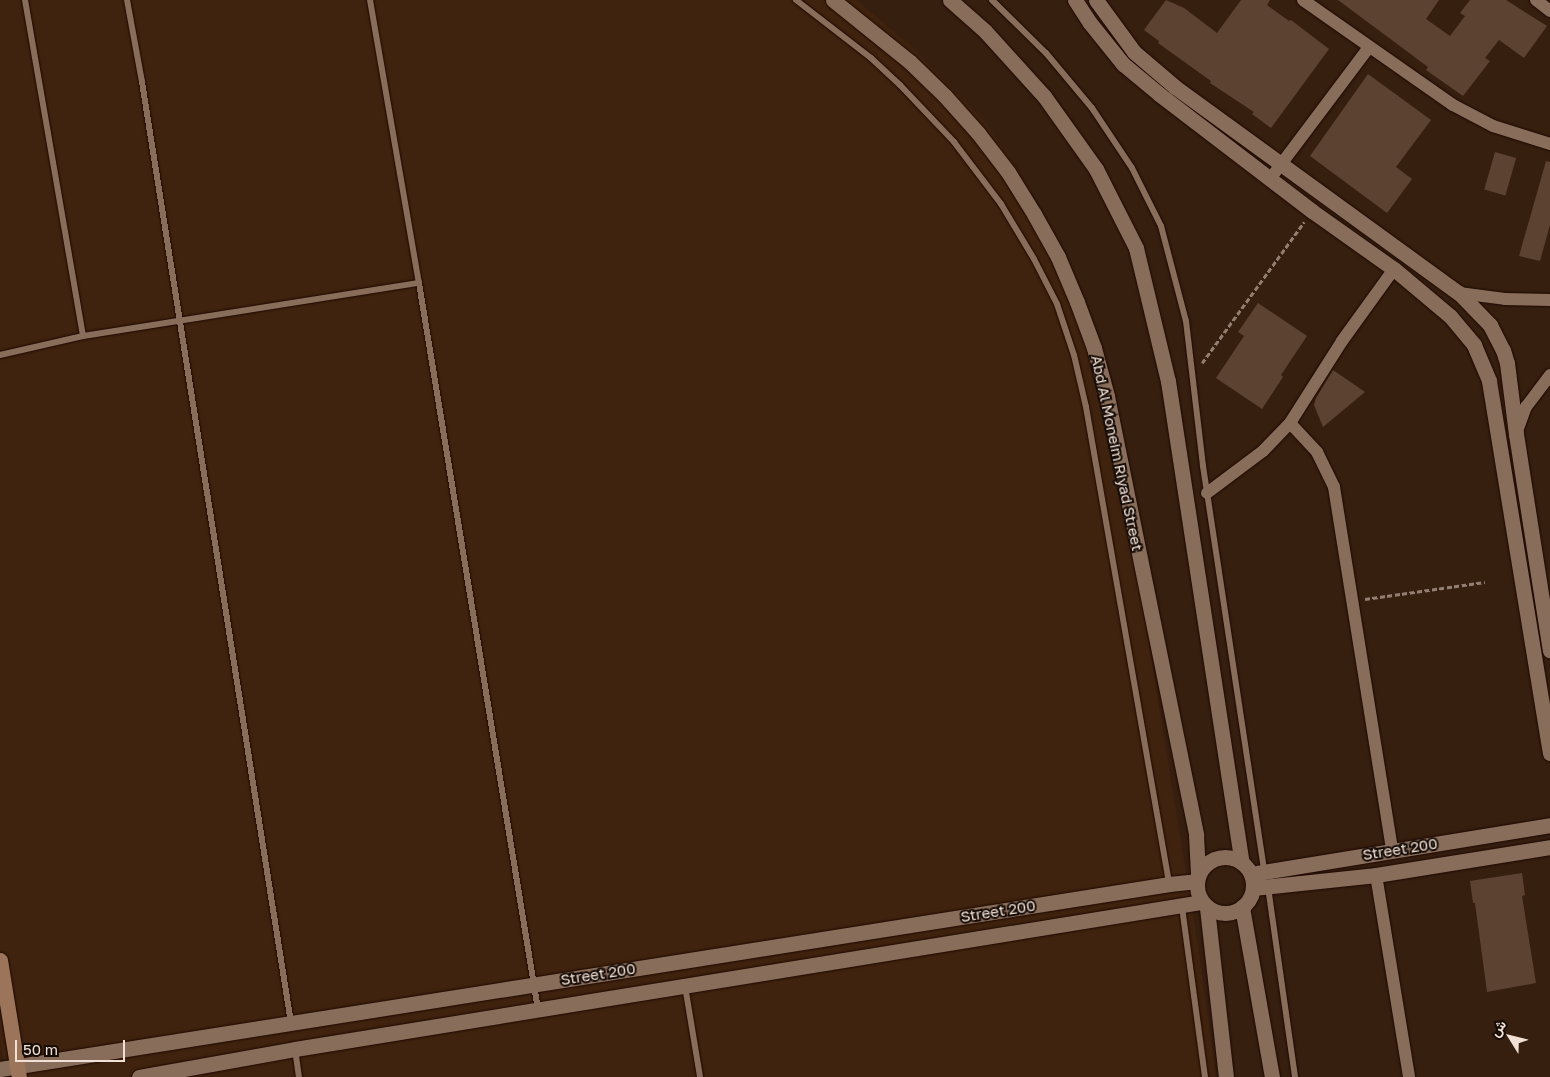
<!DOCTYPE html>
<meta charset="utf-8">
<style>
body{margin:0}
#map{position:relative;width:1550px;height:1077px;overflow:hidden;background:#361f0f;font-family:"Golos Text",Vazirmatn,sans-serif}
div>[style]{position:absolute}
.built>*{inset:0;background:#40230e}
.building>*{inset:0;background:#5c4231;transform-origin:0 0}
.path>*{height:2.5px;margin-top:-1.25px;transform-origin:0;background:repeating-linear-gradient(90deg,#927f71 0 5px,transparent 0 7.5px)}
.roads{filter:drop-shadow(0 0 1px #1d0800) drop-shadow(0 0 1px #1d0800)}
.service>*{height:6px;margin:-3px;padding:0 3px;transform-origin:3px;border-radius:3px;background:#896d5b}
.minor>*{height:12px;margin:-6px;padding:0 6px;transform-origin:6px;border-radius:6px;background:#896d5b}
.tertiary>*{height:15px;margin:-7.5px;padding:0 7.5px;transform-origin:7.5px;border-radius:7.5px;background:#896d5b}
.tertiary>.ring{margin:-7.5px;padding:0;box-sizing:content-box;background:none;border:15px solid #896d5b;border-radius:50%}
.secondary>*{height:15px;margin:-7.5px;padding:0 7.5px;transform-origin:7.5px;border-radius:7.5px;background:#9c745a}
span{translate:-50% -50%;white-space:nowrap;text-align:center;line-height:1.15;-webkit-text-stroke:4px #160c06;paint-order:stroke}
.street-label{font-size:15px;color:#f0e0d5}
.north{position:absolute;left:1485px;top:1012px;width:50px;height:50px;-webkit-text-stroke:4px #160c06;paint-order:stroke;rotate:306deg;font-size:14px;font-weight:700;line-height:20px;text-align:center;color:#f0e0d5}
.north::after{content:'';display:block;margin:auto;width:18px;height:22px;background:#f0e0d5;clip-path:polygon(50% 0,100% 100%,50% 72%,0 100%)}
.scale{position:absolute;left:15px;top:1040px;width:110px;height:22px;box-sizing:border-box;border:2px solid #f0e0d5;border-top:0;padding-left:6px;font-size:15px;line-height:18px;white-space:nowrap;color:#f0e0d5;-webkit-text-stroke:4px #160c06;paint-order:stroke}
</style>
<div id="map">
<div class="built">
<i style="clip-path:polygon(0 0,856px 0,910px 45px,985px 122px,1015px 166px,1048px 224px,1073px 273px,1086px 313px,1108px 394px,1198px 946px,1216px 1077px,6px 1077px,0 1042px)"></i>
</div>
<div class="building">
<i style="clip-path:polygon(1166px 0,1184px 8px,1217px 33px,1241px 0,1270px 0,1267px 5px,1289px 21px,1291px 20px,1329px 49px,1271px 128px,1252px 114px,1254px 112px,1210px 83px,1211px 81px,1158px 43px,1159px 41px,1144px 30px)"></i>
<i style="clip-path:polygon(1338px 0,1439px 0,1426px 19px,1450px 36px,1465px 16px,1460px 13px,1470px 0,1506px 0,1547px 26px,1524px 58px,1499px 40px,1485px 58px,1490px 61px,1463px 96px,1426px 70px,1428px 67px)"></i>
<i style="clip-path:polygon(1368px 74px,1431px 120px,1396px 167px,1412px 179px,1387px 213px,1310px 156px)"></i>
<i style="left:1495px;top:152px;width:22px;height:39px;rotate:16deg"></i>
<i style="clip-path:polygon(1546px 161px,1550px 162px,1550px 225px,1540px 261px,1519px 256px)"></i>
<i style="clip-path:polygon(1258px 303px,1307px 336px,1281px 375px,1283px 377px,1262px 409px,1216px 378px,1244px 336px,1238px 332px)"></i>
<i style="clip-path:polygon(1333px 370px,1365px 392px,1323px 427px,1314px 405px,1316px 398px)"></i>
<i style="clip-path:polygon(1522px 873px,1525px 895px,1522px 896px,1536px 983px,1487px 992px,1475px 903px,1473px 903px,1470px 881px)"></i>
</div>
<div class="path">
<i style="left:1202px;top:363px;width:174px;rotate:-54.1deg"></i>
<i style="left:1365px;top:599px;width:121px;rotate:-8.1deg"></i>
</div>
<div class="roads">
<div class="service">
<i style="left:25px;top:0;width:341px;rotate:80.2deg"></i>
<i style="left:127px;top:0;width:83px;rotate:79.6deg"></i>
<i style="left:142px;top:82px;width:953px;rotate:81deg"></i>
<i style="left:370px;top:0;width:287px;rotate:80.2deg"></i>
<i style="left:419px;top:283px;width:737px;rotate:80.7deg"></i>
<i style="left:796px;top:0;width:95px;rotate:37.7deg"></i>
<i style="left:871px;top:58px;width:40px;rotate:43deg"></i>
<i style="left:900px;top:85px;width:79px;rotate:46.5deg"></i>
<i style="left:954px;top:142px;width:78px;rotate:52.8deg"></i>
<i style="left:1001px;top:204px;width:64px;rotate:59deg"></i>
<i style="left:1034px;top:259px;width:51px;rotate:62.9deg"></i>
<i style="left:1057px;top:304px;width:54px;rotate:71.6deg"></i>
<i style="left:1074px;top:355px;width:53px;rotate:77deg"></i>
<i style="left:1086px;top:407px;width:483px;rotate:80.1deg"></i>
<i style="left:992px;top:0;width:76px;rotate:44.5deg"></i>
<i style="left:1046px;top:53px;width:72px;rotate:50.1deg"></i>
<i style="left:1092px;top:108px;width:72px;rotate:56.3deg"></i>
<i style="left:1132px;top:168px;width:65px;rotate:63.4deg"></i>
<i style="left:1161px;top:226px;width:98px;rotate:75.3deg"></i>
<i style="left:1186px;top:321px;width:146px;rotate:83.3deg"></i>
<i style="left:1203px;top:466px;width:410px;rotate:81.4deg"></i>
<i style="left:0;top:355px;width:85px;rotate:-12.9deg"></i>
<i style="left:83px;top:336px;width:340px;rotate:-9deg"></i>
<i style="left:1268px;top:887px;width:192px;rotate:81.9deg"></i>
<i style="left:1182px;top:907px;width:172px;rotate:82.3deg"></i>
<i style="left:685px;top:986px;width:92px;rotate:80.6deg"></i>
<i style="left:295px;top:1049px;width:28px;rotate:82deg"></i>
</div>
<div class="minor">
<i style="left:1303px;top:0;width:183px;rotate:35deg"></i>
<i style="left:1453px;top:105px;width:45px;rotate:27.7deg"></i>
<i style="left:1493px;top:126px;width:60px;rotate:17.5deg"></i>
<i style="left:1536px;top:0;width:18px;rotate:38deg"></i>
<i style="left:1270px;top:179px;width:165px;rotate:-53.1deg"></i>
<i style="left:1459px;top:293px;width:46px;rotate:7.4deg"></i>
<i style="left:1505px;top:299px;width:45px;rotate:1.3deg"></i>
<i style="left:1290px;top:423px;width:40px;rotate:47deg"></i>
<i style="left:1317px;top:452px;width:39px;rotate:64deg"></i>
<i style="left:1334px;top:487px;width:368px;rotate:80.9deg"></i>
<i style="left:1516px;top:434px;width:29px;rotate:-70deg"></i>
<i style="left:1526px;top:407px;width:40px;rotate:-53deg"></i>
<i style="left:1207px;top:493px;width:70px;rotate:-36.9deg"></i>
<i style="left:1263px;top:451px;width:39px;rotate:-46deg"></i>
<i style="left:1290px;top:423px;width:97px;rotate:-57.6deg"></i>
<i style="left:1342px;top:341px;width:89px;rotate:-54.2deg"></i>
<i style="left:1376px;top:875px;width:205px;rotate:80.7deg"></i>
</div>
<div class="tertiary">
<i style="left:833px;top:0;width:99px;rotate:38.8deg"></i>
<i style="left:910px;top:62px;width:49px;rotate:44.2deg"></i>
<i style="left:945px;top:96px;width:50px;rotate:48.3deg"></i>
<i style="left:978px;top:133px;width:49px;rotate:52.4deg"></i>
<i style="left:1008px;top:172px;width:49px;rotate:58.2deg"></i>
<i style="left:1034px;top:214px;width:49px;rotate:60.8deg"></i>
<i style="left:1058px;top:257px;width:49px;rotate:67.1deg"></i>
<i style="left:1077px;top:302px;width:49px;rotate:69.7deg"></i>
<i style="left:1094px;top:348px;width:50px;rotate:74.8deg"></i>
<i style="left:1107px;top:396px;width:448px;rotate:78.5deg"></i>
<i style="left:1196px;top:835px;width:39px;rotate:87deg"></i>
<i style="left:950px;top:0;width:47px;rotate:41.5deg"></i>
<i style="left:985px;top:31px;width:88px;rotate:47.8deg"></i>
<i style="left:1044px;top:96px;width:90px;rotate:54.5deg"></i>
<i style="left:1096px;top:169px;width:89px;rotate:63.1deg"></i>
<i style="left:1136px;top:248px;width:137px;rotate:76.5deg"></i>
<i style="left:1168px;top:381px;width:487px;rotate:81.3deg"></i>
<i style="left:1075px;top:0;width:27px;rotate:57deg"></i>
<i style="left:1090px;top:23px;width:53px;rotate:51.2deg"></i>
<i style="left:1123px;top:64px;width:47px;rotate:39.8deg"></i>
<i style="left:1159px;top:94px;width:193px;rotate:37.4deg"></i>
<i style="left:1312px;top:211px;width:100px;rotate:35.3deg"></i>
<i style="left:1394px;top:269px;width:73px;rotate:40deg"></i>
<i style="left:1450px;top:316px;width:38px;rotate:50deg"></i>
<i style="left:1474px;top:345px;width:39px;rotate:67deg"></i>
<i style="left:1489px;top:381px;width:377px;rotate:80.7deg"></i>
<i style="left:1096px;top:0;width:64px;rotate:53.8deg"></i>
<i style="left:1134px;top:52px;width:54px;rotate:40.5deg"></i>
<i style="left:1175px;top:87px;width:351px;rotate:36deg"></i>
<i style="left:1459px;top:293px;width:45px;rotate:45.9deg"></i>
<i style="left:1490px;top:325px;width:28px;rotate:63deg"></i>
<i style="left:1503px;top:350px;width:14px;rotate:73deg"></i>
<i style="left:1507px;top:363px;width:72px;rotate:82.8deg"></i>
<i style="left:1516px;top:434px;width:219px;rotate:81.1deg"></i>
<i class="ring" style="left:1197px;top:857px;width:41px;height:41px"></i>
<i style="left:1251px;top:874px;width:303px;rotate:-9.3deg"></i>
<i style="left:1253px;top:888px;width:124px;rotate:-6deg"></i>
<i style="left:1376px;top:875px;width:176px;rotate:-9.1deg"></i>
<i style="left:1242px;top:907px;width:173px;rotate:80deg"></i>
<i style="left:1207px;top:908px;width:170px;rotate:83.6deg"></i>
<i style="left:0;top:1069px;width:1184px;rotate:-8.99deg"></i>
<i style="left:1169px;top:884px;width:27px;rotate:-6deg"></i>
<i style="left:139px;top:1077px;width:158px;rotate:-10.2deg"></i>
<i style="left:295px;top:1049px;width:919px;rotate:-9.21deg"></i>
</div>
<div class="secondary">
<i style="left:0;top:960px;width:119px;rotate:80.8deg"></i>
</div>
</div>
<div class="street-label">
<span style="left:1117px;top:453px;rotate:78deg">Abd Al Moneim Riyad Street</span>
<span style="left:1400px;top:849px;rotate:-9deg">Street 200</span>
<span style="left:998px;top:911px;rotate:-9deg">Street 200</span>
<span style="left:598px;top:974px;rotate:-9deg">Street 200</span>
</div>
<div class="north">ش</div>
<div class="scale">50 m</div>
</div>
